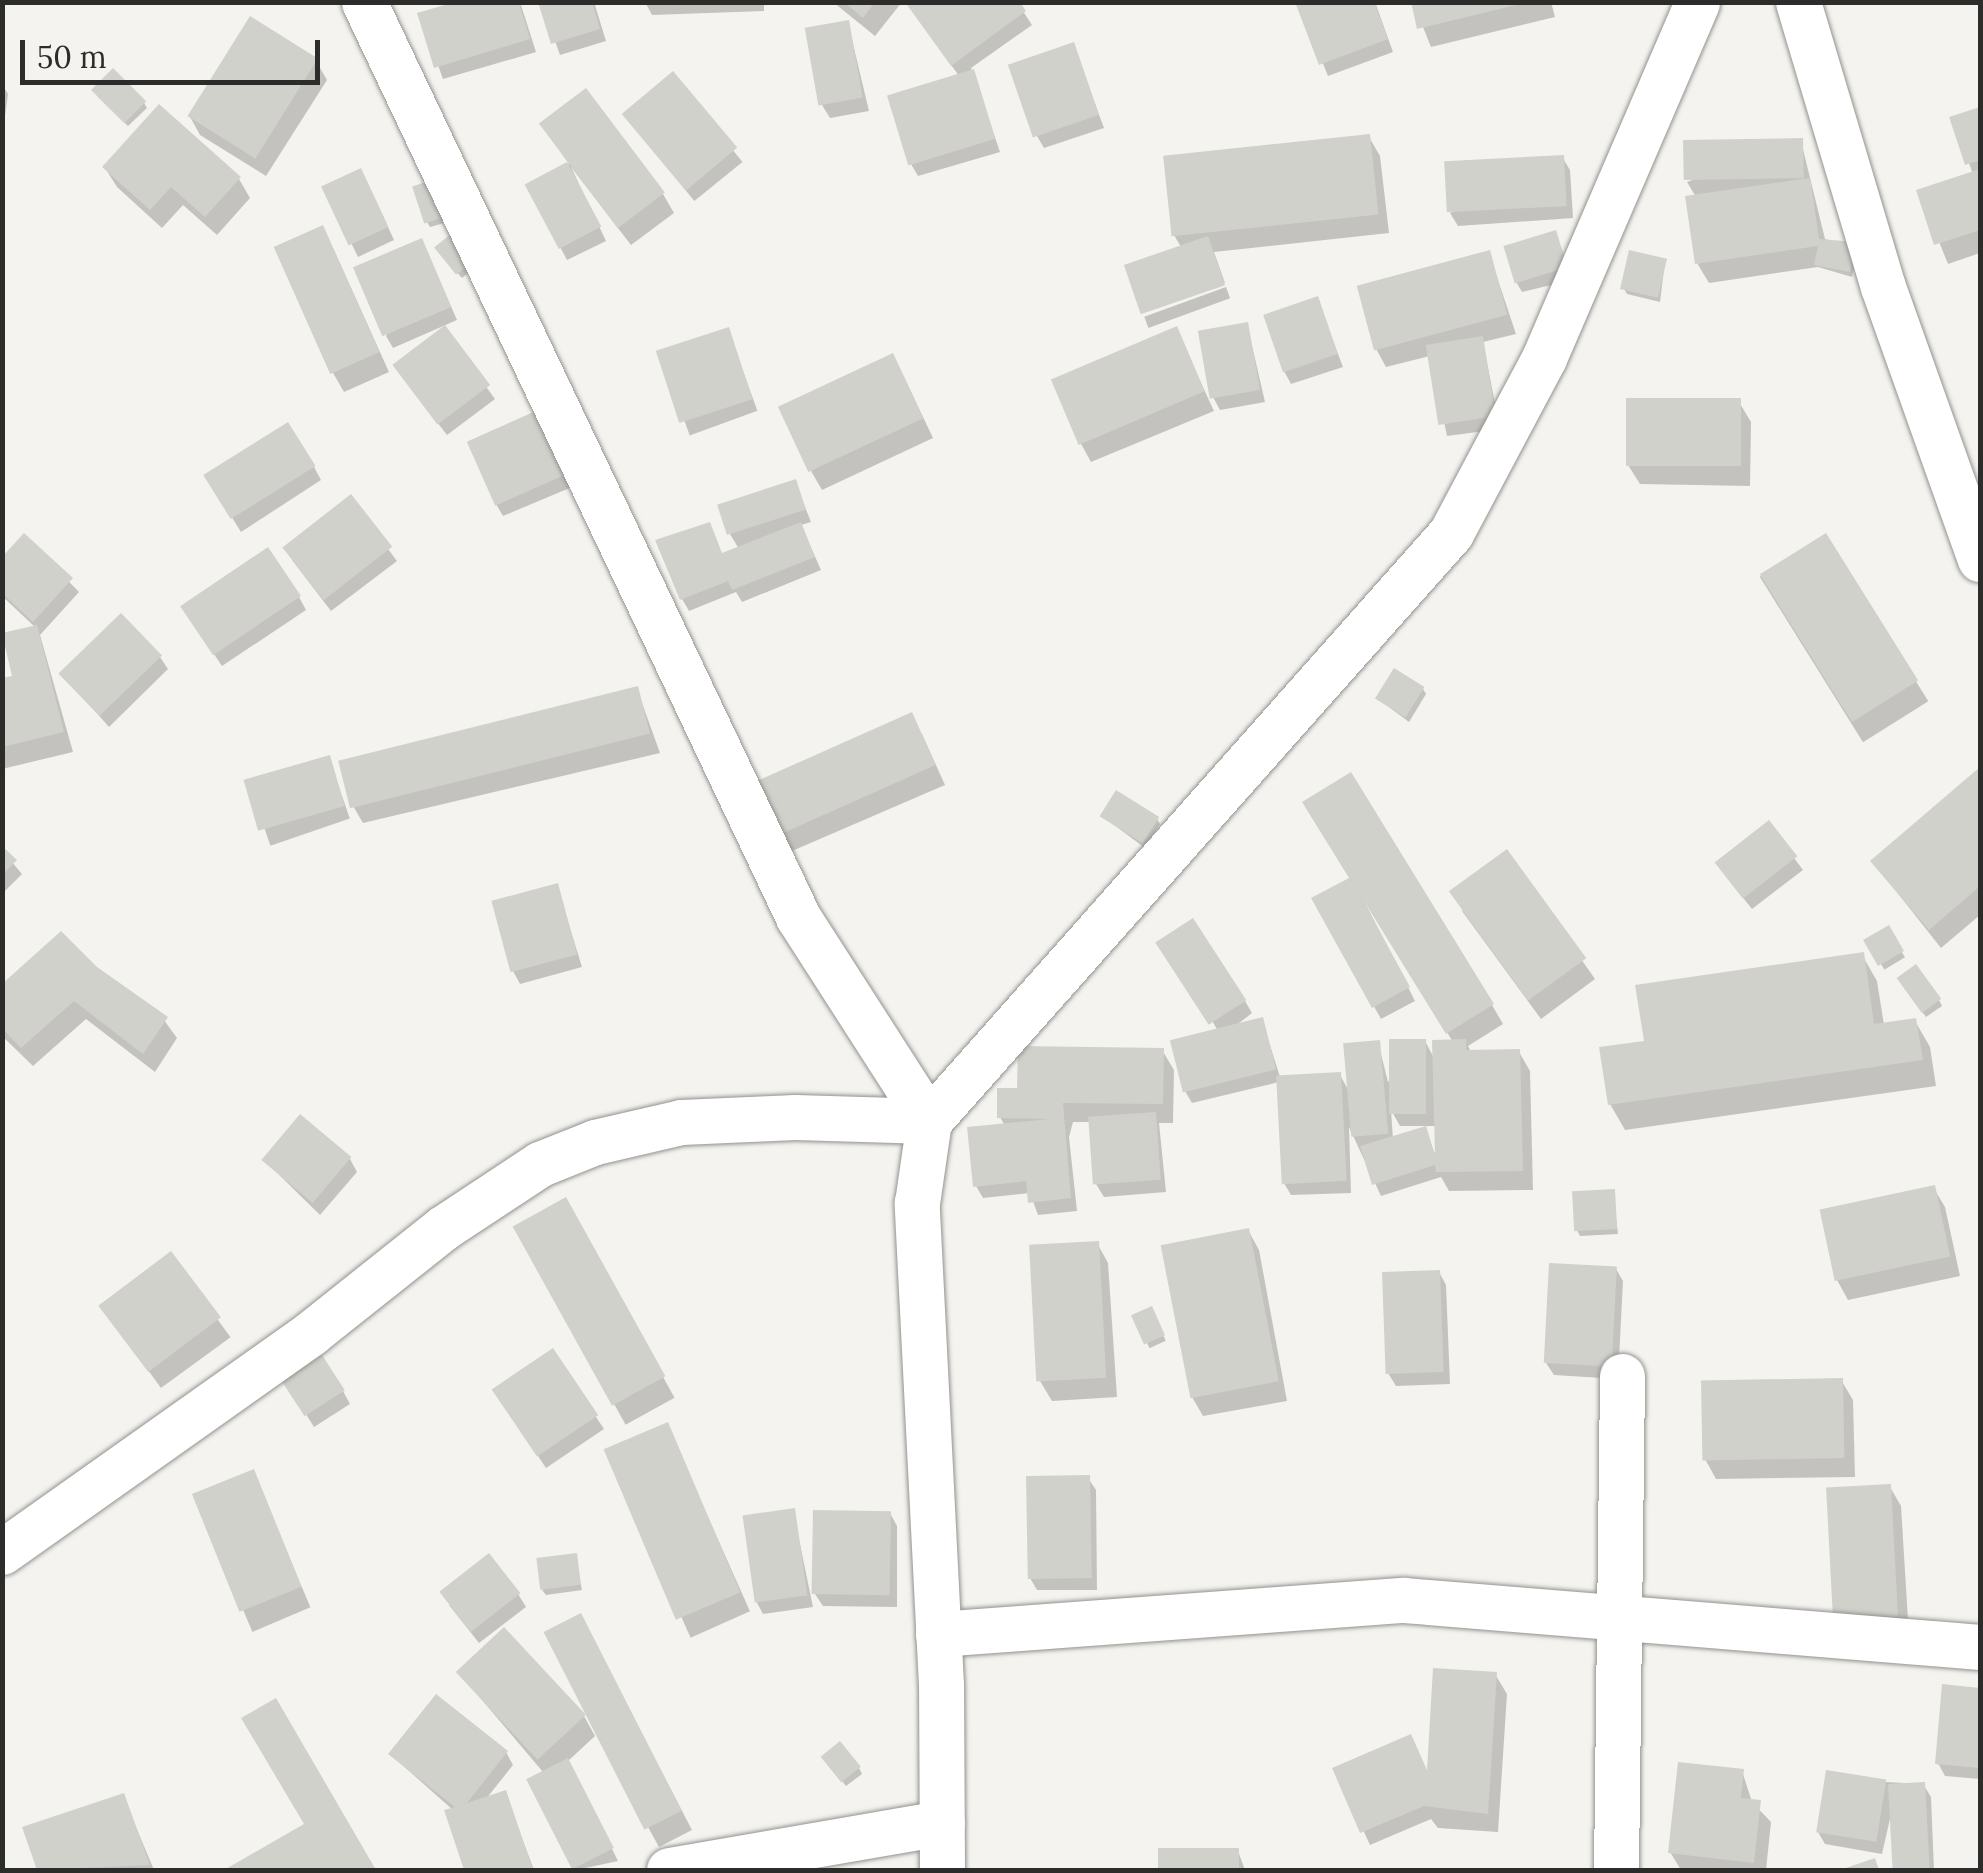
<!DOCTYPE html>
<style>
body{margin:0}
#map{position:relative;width:1983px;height:1873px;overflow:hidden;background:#f4f3ef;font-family:Lora,serif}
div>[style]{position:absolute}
.shadow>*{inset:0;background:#0003;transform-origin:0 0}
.building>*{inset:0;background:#d1d1cc;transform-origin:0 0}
.roads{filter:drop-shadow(0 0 2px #92928e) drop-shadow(0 0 2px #92928e)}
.minor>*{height:45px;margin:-22.5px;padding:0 22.5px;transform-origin:22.5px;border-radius:22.5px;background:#fff}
span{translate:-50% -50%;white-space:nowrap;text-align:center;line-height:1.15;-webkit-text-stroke:8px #f4f3ef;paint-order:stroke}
.frame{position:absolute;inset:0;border:5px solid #2c2c2b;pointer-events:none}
.scale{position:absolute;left:20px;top:40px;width:300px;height:45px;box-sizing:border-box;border:5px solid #2c2c2b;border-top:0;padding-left:12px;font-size:30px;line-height:35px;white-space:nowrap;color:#2c2c2b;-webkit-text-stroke:8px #f4f3ef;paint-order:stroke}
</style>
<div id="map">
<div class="shadow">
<i style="clip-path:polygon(461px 2px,520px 2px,536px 52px,443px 79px,420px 15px)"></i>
<i style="clip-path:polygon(541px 2px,594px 2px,606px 41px,560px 55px)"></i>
<i style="clip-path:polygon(645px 2px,764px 2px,764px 11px,652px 15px)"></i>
<i style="clip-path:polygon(833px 2px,902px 2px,875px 36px)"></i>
<i style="clip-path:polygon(1017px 2px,1032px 25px,971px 68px,1000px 152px,918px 176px,911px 164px,959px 76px,917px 17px)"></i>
<i style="clip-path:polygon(1298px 2px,1375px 2px,1393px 52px,1328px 76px)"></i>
<i style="clip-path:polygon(1413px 2px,1551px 2px,1555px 17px,1431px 47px)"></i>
<i style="clip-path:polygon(848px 23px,869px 111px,830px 118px,822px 105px)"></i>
<i style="clip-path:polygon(1073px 45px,1104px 128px,1044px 148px,1037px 136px)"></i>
<i style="clip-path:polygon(316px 61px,327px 80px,266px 176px,200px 135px,189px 115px)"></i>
<i style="left:672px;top:75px;width:112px;height:62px;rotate:51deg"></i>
<i style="clip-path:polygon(2px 84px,8px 94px,2px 138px)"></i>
<i style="clip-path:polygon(97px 96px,144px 103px,147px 108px,128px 126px)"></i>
<i style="clip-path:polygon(1980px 109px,1980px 253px,1948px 264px,1919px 192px,1973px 174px,1952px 118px)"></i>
<i style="clip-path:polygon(542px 125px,663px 194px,674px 213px,631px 245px,571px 167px,606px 241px,567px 260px,527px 185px,569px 164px)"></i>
<i style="clip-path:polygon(1369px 137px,1380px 156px,1389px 233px,1214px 252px,1225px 283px,1142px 310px,1181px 247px,1174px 235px)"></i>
<i style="clip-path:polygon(1801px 141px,1825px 239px,1858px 250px,1852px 277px,1818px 267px,1709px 283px,1697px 263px,1696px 197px,1687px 182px)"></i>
<i style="clip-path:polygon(1562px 157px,1570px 170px,1573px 218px,1458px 226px,1450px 213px)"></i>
<i style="clip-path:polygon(105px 168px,239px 179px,250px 198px,217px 235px,183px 205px,162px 228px,117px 187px)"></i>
<i style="clip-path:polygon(368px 184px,394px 240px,358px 257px,324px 188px)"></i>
<i style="clip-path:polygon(437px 187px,448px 222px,430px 227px,427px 222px)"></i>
<i style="clip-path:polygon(1555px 233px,1572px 280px,1522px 292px,1515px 280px)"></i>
<i style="clip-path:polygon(333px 248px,389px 372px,344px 392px,333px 373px)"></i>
<i style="clip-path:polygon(1489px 253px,1516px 334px,1483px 342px,1500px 429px,1447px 436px,1430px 356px,1386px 367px,1375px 347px)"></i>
<i style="clip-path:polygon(428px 254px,457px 320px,393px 348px,386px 336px)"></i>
<i style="clip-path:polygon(441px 254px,475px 267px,462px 278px)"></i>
<i style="clip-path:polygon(1665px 261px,1660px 302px,1627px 294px,1624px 289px)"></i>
<i style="left:1226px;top:287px;width:12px;height:87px;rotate:70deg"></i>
<i style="clip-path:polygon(1317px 299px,1343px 367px,1291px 384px,1284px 371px)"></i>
<i style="clip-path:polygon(1247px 324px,1265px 402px,1220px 410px,1213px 397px)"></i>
<i style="clip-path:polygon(444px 329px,495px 399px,447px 435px,403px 378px)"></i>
<i style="clip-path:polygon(1176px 329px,1214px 411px,1091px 462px,1080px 442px)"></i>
<i style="left:728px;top:330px;width:86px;height:72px;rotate:70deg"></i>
<i style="clip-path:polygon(903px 375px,933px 438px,822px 490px,811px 471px)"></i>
<i style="clip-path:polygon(1739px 402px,1751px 422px,1750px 486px,1640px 484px,1628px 465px)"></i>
<i style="clip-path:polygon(537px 413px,572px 487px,503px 516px,496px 504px)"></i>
<i style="clip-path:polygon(314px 467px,321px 480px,241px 532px,215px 490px)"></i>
<i style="clip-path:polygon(795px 482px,811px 522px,801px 525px,821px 570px,742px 602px,736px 592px,689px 611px,682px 599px,723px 556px,739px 549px,730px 534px)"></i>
<i style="clip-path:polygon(350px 498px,397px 561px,331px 611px,292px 560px)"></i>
<i style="left:1825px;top:536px;width:195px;height:77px;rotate:58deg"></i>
<i style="clip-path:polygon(25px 537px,79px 592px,40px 635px,73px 752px,2px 769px,2px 680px,15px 677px,36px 628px,2px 596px,2px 560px)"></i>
<i style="clip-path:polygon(299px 597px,306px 610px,222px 666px,191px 620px)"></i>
<i style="clip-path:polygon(160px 657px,168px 669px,109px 727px,62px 674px)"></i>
<i style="clip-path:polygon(637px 689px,660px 753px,363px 823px,352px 804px)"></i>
<i style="clip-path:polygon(1423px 689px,1426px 694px,1409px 722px,1378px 699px)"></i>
<i style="clip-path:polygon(922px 734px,945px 785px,792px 851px,781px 832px)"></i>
<i style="left:329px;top:758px;width:64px;height:84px;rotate:71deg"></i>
<i style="clip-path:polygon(1980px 771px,1980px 915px,1941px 948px,1873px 862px)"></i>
<i style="clip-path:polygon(1102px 816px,1157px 819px,1160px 824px,1145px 848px)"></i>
<i style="clip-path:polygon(1769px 824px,1803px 870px,1752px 909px,1725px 875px)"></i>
<i style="clip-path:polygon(2px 850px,22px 874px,2px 894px)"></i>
<i style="clip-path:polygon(1506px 852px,1595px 979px,1541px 1019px,1462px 911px)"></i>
<i style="clip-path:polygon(evenodd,1352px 879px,1492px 1005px,1503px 1024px,1468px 1046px,1471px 1052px,1519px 1052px,1530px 1071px,1533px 1190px,1449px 1191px,1441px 1177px,1381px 1196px,1349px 1127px,1351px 1193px,1291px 1195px,1284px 1183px,1279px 1082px,1192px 1103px,1185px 1091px,1218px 1031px,1207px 1012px,1245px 1001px,1252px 1013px,1234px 1027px,1262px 1020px,1280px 1077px,1340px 1075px,1350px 1093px,1378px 1042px,1388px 1082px,1425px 1041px,1435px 1060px,1453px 1042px,1355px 883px,1415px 1001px,1381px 1019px,1314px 899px,1352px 879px,1391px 1110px,1400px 1126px,1437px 1126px,1435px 1154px,1425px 1129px,1393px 1139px,1391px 1110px)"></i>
<i style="clip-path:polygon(557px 886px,582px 967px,520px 984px,513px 971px)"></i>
<i style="left:1888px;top:929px;width:33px;height:24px;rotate:59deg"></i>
<i style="clip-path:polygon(1862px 955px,1877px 981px,1884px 1025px,1915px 1021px,1930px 1047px,1936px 1086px,1625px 1130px,1610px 1104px,1647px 1043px)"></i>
<i style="clip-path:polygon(95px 969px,156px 1009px,177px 1038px,155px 1072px,86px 1019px,33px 1066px,2px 1036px,2px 991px)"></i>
<i style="clip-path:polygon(1902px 984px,1939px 1000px,1942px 1006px,1926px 1017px)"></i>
<i style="clip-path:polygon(1162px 1050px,1174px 1070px,1173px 1123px,1159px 1123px,1166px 1192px,1104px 1197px,1096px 1184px,1091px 1122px,1073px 1122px,1069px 1137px,1077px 1211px,1038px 1215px,1030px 1193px,983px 1198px,976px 1186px,1005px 1126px,1000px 1117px,1020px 1090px)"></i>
<i style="clip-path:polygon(350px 1159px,357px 1172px,320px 1215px,264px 1160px)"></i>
<i style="clip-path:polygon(1933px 1187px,1945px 1207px,1960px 1276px,1848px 1300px,1837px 1280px)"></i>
<i style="clip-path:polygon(1613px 1191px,1618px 1234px,1580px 1236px,1577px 1230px)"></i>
<i style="left:565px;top:1200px;width:226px;height:56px;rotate:61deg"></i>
<i style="clip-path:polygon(1248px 1230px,1259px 1250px,1287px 1401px,1203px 1416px,1192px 1397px)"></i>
<i style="clip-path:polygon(1097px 1243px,1108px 1263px,1117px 1397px,1052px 1401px,1040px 1381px)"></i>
<i style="left:170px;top:1254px;width:103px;height:86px;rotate:54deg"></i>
<i style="clip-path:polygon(1616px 1269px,1623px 1281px,1618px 1379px,1554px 1375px,1546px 1363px)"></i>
<i style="clip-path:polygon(1439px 1272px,1446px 1285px,1450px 1384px,1396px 1386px,1388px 1373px)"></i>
<i style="left:1151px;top:1309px;width:35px;height:18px;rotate:65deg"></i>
<i style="clip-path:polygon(552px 1351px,604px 1429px,546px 1468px,502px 1402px)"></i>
<i style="clip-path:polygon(1841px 1380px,1853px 1400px,1855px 1477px,1716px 1479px,1705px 1459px)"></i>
<i style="clip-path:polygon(286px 1382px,343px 1391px,350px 1404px,314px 1427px)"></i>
<i style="left:667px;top:1425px;width:204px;height:65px;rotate:66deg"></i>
<i style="left:253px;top:1472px;width:147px;height:63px;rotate:67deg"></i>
<i style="clip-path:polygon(1088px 1478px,1096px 1490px,1097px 1590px,1037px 1590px,1030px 1578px)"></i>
<i style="clip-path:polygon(1890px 1487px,1901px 1506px,1909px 1636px,1848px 1639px)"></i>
<i style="clip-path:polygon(793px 1510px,813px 1607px,763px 1614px,756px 1601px)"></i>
<i style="clip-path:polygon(890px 1513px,897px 1526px,897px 1607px,823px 1606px,815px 1594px)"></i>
<i style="clip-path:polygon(575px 1556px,582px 1590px,546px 1595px,542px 1590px)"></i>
<i style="clip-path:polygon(518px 1594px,526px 1607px,479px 1643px,449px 1605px)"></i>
<i style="clip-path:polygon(591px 1636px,692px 1830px,659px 1847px,648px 1827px)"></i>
<i style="clip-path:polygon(459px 1673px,584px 1716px,595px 1736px,568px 1761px,618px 1861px,576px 1870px,530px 1779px,543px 1772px)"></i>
<i style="clip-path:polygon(1495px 1674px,1507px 1694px,1498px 1832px,1438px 1828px,1431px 1819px,1370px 1845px,1335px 1769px,1429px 1776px)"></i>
<i style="clip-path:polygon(1945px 1687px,1980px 1690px,1980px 1779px,1945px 1776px,1938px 1763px)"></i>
<i style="clip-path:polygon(275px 1701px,373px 1870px,229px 1870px,307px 1825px)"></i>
<i style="clip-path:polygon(506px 1752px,513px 1765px,486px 1799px,505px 1793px,534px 1870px,467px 1870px,447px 1812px,453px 1810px,391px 1755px)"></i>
<i style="clip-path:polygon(827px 1763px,859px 1768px,862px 1774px,846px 1786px)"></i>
<i style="clip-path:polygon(1742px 1771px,1752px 1802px,1771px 1822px,1766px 1870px,1681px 1870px,1670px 1852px)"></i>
<i style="clip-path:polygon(1885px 1782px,1923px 1784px,1931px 1797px,1934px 1870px,1894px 1870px,1892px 1810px,1882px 1854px,1825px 1844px,1818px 1832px)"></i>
<i style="clip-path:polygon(123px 1796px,154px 1870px,40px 1870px,25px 1829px)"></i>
<i style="clip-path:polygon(1161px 1850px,1238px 1851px,1245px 1870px,1160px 1870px)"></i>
</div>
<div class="building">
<i style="clip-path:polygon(538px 2px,592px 2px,600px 29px,551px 44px)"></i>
<i style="clip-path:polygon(844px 2px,875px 2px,863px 18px)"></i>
<i style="clip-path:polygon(905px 2px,1020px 2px,1026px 11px,951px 66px)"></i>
<i style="clip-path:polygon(1295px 2px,1374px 2px,1388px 39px,1319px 65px)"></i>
<i style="clip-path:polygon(1411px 2px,1520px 2px,1520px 4px,1417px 29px)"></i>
<i style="clip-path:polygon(452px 3px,519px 3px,530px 39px,434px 68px,417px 13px)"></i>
<i style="left:250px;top:16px;width:80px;height:118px;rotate:32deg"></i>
<i style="left:849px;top:20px;width:79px;height:45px;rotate:80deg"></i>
<i style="left:1074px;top:42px;width:77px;height:70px;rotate:71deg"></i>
<i style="left:113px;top:68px;width:47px;height:31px;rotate:45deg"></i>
<i style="left:974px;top:69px;width:73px;height:91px;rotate:73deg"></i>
<i style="left:673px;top:71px;width:100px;height:67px;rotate:50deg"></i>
<i style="left:586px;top:88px;width:131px;height:59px;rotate:53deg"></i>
<i style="clip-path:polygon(159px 104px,241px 177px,205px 217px,171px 187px,150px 210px,102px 167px)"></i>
<i style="clip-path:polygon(1980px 107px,1980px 160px,1965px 165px,1949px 117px)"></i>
<i style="left:1370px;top:134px;width:81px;height:208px;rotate:84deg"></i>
<i style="left:1803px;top:138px;width:40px;height:120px;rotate:89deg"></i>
<i style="left:1564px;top:155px;width:51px;height:120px;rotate:87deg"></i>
<i style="left:567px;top:162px;width:73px;height:48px;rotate:62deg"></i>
<i style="left:361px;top:168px;width:65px;height:44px;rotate:65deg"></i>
<i style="clip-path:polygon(1980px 169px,1980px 230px,1934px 245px,1916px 190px)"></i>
<i style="clip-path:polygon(1810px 178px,1819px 239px,1856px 242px,1850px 272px,1814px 265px,1818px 246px,1695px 264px,1685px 196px)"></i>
<i style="left:435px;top:179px;width:39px;height:24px;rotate:72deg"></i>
<i style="left:323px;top:225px;width:139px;height:54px;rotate:66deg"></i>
<i style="left:1556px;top:230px;width:39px;height:55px;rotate:73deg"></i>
<i style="left:452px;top:233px;width:35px;height:23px;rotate:51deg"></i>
<i style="left:1208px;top:236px;width:52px;height:89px;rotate:71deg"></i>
<i style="left:422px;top:238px;width:75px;height:75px;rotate:67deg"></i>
<i style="left:1490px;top:250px;width:67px;height:138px;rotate:75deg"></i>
<i style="left:1629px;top:250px;width:39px;height:40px;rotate:13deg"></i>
<i style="left:1318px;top:296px;width:61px;height:58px;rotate:71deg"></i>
<i style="left:1248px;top:322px;width:69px;height:51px;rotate:80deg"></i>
<i style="left:445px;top:325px;width:75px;height:66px;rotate:53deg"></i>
<i style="left:1177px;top:326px;width:71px;height:137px;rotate:67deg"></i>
<i style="left:729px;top:327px;width:76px;height:77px;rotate:72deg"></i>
<i style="left:1483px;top:336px;width:81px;height:58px;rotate:81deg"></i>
<i style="left:893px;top:353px;width:72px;height:127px;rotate:65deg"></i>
<i style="left:1626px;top:398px;width:115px;height:68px"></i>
<i style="left:538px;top:410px;width:70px;height:78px;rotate:66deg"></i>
<i style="left:288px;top:422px;width:52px;height:100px;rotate:58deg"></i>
<i style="left:796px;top:479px;width:32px;height:83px;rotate:72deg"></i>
<i style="left:351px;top:494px;width:67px;height:87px;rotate:52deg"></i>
<i style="clip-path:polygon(710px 522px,722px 553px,801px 522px,815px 557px,732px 590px,728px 581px,680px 600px,655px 540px)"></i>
<i style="clip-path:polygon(24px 533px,73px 578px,33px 622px,2px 593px,2px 557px)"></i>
<i style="left:1826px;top:533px;width:174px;height:78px;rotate:58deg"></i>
<i style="left:268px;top:547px;width:59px;height:106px;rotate:56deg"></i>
<i style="left:121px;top:613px;width:59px;height:87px;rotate:46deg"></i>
<i style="clip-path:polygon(37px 625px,64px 732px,2px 747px,2px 678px,12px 676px,2px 633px)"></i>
<i style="left:1394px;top:668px;width:36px;height:36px;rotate:32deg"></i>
<i style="left:638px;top:686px;width:49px;height:309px;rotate:76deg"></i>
<i style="left:912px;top:712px;width:58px;height:170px;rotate:66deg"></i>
<i style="left:330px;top:755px;width:53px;height:90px;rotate:74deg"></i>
<i style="clip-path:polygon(1980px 767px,1980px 886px,1929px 930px,1870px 861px)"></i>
<i style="clip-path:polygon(1351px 772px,1494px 1004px,1446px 1034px,1359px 893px,1410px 987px,1372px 1008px,1311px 898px,1349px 878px,1302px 802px)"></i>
<i style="left:1116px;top:790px;width:51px;height:31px;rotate:32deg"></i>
<i style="left:1769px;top:820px;width:46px;height:69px;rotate:52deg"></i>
<i style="clip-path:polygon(2px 846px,17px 860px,2px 875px)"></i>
<i style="left:1507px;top:849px;width:135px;height:72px;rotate:54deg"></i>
<i style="left:558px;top:883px;width:74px;height:69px;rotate:75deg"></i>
<i style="left:1193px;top:918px;width:98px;height:45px;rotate:57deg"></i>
<i style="left:1889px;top:925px;width:30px;height:30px;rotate:60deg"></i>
<i style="clip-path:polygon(61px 931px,97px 967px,168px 1017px,143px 1054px,74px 1001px,21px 1048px,2px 1028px,2px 984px)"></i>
<i style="clip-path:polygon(1864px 952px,1874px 1024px,1916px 1018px,1923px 1060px,1608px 1105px,1599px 1047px,1644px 1041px,1635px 985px)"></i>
<i style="left:1916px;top:964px;width:43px;height:24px;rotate:54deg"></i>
<i style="left:1263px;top:1017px;width:54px;height:96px;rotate:76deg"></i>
<i style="left:1389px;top:1039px;width:37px;height:75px"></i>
<i style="clip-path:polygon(1466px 1039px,1466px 1050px,1520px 1049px,1523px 1171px,1436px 1172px,1435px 1165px,1372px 1185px,1360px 1146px,1426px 1126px,1435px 1155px,1432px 1040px)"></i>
<i style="left:1380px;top:1040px;width:94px;height:37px;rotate:85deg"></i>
<i style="clip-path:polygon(1018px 1046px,1164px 1048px,1163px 1104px,1063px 1103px,1071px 1198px,1028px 1203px,1026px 1181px,973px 1187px,967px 1127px,1050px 1119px,997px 1118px,997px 1088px,1017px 1088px)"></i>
<i style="left:1341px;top:1072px;width:109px;height:65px;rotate:87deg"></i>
<i style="left:1156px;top:1112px;width:68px;height:68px;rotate:86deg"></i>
<i style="left:300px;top:1114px;width:67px;height:60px;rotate:40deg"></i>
<i style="left:1935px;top:1185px;width:73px;height:118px;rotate:78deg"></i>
<i style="left:1615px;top:1189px;width:40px;height:43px;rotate:87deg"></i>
<i style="left:566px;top:1197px;width:205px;height:61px;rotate:61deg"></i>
<i style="left:1249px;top:1228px;width:156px;height:90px;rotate:79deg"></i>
<i style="left:1099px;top:1241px;width:137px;height:70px;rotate:87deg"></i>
<i style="left:171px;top:1251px;width:83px;height:91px;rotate:53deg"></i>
<i style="left:1549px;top:1263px;width:68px;height:100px;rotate:3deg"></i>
<i style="left:1440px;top:1270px;width:102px;height:58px;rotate:88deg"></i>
<i style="left:1152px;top:1306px;width:32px;height:23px;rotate:66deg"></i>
<i style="left:553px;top:1348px;width:81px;height:74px;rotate:56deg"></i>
<i style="left:322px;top:1355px;width:42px;height:48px;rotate:57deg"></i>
<i style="left:1843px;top:1378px;width:80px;height:142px;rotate:89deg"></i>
<i style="left:668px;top:1422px;width:185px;height:70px;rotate:67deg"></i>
<i style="left:254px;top:1469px;width:127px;height:67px;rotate:68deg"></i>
<i style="left:1090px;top:1475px;width:103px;height:64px;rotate:89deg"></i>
<i style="left:1891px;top:1484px;width:133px;height:65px;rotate:87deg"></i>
<i style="left:795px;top:1508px;width:88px;height:53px;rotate:82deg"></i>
<i style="left:813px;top:1510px;width:78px;height:84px;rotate:1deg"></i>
<i style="left:489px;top:1553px;width:51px;height:63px;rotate:52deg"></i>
<i style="left:577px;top:1553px;width:32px;height:41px;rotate:83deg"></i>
<i style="left:581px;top:1613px;width:222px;height:42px;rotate:63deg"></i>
<i style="left:504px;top:1627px;width:120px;height:66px;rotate:47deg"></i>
<i style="clip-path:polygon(1433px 1668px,1497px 1672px,1488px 1814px,1424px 1806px,1360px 1833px,1332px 1768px,1411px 1734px,1427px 1770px)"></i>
<i style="clip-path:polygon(1942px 1684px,1980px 1688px,1980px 1768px,1935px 1764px)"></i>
<i style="clip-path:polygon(436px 1694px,508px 1751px,467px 1803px,506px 1790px,533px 1870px,464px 1870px,444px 1810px,455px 1807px,388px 1754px)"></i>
<i style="clip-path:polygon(276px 1698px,376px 1870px,224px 1870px,304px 1824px,241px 1718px)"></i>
<i style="left:840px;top:1741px;width:33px;height:25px;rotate:51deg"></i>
<i style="left:568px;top:1758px;width:101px;height:47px;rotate:63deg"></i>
<i style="clip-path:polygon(1678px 1762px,1744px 1769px,1741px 1798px,1761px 1800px,1754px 1863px,1668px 1853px)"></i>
<i style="left:1826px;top:1770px;width:61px;height:63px;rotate:9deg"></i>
<i style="left:1925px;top:1782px;width:88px;height:37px;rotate:87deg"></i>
<i style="clip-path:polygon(124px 1793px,150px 1865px,37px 1870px,22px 1827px)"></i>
<i style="left:1158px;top:1848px;width:81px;height:22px"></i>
<i style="clip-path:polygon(1875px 1858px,1879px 1870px,1840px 1870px)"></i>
</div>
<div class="roads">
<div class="minor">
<i style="left:364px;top:2px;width:1013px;rotate:64.62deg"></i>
<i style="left:798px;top:917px;width:242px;rotate:57.3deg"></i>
<i style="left:1798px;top:2px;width:297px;rotate:73.4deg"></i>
<i style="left:1883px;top:287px;width:289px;rotate:70.4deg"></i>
<i style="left:2px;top:1552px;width:379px;rotate:-35.3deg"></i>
<i style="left:311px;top:1333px;width:169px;rotate:-38.5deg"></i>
<i style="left:443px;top:1228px;width:116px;rotate:-33.4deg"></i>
<i style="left:540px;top:1164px;width:59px;rotate:-21.8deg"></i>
<i style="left:595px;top:1142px;width:88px;rotate:-13.1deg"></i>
<i style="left:681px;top:1122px;width:114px;rotate:-2.5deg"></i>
<i style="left:795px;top:1117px;width:134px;rotate:1.7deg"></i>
<i style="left:938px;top:1634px;width:467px;rotate:-4.2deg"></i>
<i style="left:1404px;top:1600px;width:578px;rotate:4.66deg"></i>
<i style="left:669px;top:1870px;width:277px;rotate:-9.8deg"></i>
<i style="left:942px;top:1870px;width:185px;rotate:-90.3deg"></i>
<i style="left:941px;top:1685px;width:483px;rotate:-92.9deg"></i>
<i style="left:917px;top:1203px;width:83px;rotate:-81.7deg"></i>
<i style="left:929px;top:1121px;width:786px;rotate:-48.4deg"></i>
<i style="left:1451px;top:533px;width:198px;rotate:-62deg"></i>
<i style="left:1544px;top:358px;width:387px;rotate:-66.7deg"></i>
<i style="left:1616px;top:1870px;width:494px;rotate:-89.3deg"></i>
</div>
</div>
<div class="frame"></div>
<div class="scale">50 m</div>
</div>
